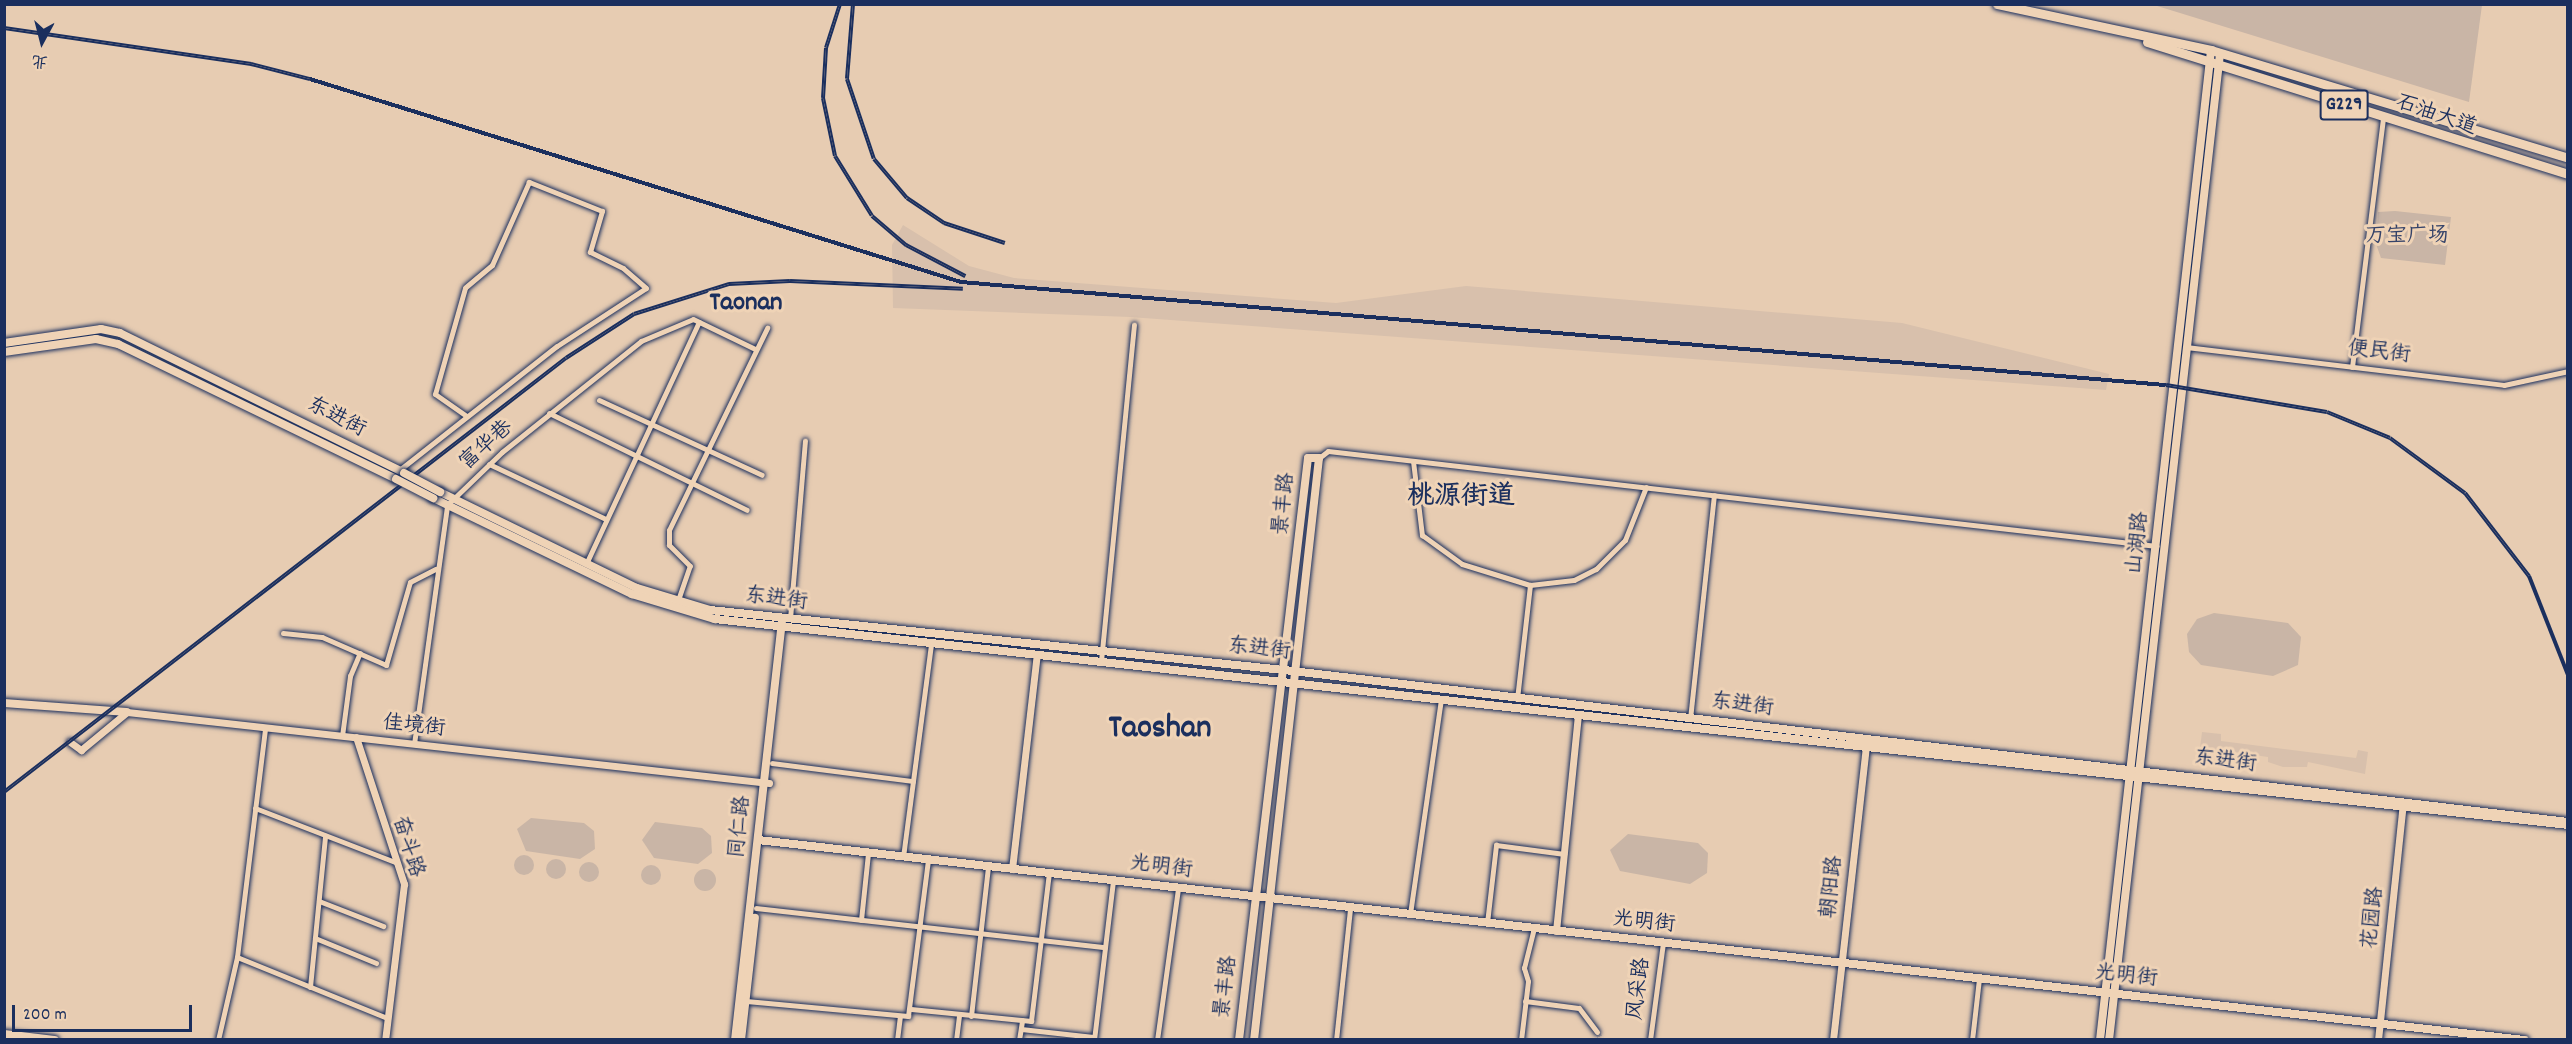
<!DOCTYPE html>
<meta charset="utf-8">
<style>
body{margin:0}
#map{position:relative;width:2572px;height:1044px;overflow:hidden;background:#e7ccb2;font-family:Dekko,"LXGW WenKai TC",sans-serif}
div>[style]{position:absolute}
.built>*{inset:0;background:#d8c0ac}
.green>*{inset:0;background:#c9b5a6}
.round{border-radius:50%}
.minor-tunnel>*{height:5px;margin-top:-2.5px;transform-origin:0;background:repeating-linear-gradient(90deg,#beada1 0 5px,transparent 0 7.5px)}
.roads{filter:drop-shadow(0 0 2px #1b2f5e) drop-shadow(0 0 2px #1b2f5e)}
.minor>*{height:5px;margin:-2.5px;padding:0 2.5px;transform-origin:2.5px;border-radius:2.5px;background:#efd3b6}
.tertiary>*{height:7px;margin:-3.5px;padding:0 3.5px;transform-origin:3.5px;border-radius:3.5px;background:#efd3b6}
.secondary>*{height:8px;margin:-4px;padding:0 4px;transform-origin:4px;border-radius:4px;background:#efd3b6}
.primary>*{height:8px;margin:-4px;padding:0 4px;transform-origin:4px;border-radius:4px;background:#efd3b6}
.trunk>*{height:9px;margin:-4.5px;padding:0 4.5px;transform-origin:4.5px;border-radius:4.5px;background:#efd3b6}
.rail>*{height:4px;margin-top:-2px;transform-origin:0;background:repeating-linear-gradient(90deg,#efd3b6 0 4.5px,#1b2f5e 0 9px);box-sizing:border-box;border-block:2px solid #1b2f5e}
.bridges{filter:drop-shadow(0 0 2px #1b2f5e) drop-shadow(0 0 2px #1b2f5e)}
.primary-bridge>*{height:8px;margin:-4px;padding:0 4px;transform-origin:4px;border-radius:4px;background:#efd3b6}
span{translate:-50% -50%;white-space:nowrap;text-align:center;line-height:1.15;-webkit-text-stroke:6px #efd3b6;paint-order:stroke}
.shield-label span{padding:2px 4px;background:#efd3b6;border:2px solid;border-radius:4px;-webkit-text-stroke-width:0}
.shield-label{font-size:20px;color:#1b2f5e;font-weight:700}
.street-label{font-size:21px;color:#1b2f5e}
.park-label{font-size:21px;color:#354369}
.district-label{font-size:27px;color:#1b2f5e;font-weight:700}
.town-label{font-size:33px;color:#1b2f5e;font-weight:700}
.frame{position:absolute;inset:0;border:6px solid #1b2f5e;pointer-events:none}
.north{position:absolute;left:12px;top:12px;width:60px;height:60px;-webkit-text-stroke:4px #efd3b6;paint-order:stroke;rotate:187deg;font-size:16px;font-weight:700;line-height:24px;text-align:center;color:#1b2f5e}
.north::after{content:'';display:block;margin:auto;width:21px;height:27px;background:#1b2f5e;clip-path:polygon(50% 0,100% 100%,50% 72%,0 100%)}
.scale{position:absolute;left:12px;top:1005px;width:180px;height:27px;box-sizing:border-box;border:3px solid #1b2f5e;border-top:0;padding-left:8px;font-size:18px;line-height:21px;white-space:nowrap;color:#1b2f5e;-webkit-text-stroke:4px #efd3b6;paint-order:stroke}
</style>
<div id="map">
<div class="built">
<i style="clip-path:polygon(903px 225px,969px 266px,1014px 278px,1336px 303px,1466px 286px,1902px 323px,2109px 374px,2106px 390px,1130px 317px,893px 308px,892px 245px)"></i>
<i style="clip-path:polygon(2202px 732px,2221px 734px,2221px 741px,2356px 758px,2358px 750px,2368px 752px,2365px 774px,2308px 762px,2307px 767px,2283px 767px,2268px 762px,2268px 757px,2219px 750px,2217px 759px,2199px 756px)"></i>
</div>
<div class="green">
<i style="clip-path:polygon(2154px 5px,2482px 5px,2469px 102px)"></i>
<i style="clip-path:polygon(2395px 211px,2451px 217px,2445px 265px,2381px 258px,2376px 244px,2378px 212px)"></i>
<i style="clip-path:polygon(2214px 613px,2288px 623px,2301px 637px,2298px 665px,2273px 676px,2201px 665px,2189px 652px,2187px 634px,2197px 619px)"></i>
<i style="clip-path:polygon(531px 818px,584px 823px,594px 831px,595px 849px,580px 859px,526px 851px,517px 829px)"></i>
<i style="clip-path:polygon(655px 822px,702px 828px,711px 836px,712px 853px,698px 864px,654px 858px,642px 840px)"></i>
<i style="clip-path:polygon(1628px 834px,1698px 843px,1708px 853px,1707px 873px,1690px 884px,1620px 871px,1610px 850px)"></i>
<i class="round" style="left:514px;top:855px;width:20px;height:20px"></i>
<i class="round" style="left:546px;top:859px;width:20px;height:20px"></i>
<i class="round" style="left:579px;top:862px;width:20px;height:20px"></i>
<i class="round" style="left:641px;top:865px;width:20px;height:20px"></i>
<i class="round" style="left:694px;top:869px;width:22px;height:22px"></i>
</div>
<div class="minor-tunnel">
<i style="left:1597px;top:1032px;width:9px;rotate:58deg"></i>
</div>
<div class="roads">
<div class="minor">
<i style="left:2186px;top:347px;width:320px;rotate:6.8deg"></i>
<i style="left:2504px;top:385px;width:66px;rotate:-12.3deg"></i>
<i style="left:2352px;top:367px;width:252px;rotate:-82.9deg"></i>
<i style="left:599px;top:400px;width:179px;rotate:24.7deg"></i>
<i style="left:549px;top:413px;width:220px;rotate:26.1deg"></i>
<i style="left:1319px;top:458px;width:11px;rotate:-38deg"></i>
<i style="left:1328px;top:451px;width:834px;rotate:6.54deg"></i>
<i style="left:1413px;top:461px;width:75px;rotate:83.1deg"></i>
<i style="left:1422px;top:535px;width:49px;rotate:35.9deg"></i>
<i style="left:1462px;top:564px;width:71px;rotate:17.2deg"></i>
<i style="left:489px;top:464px;width:129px;rotate:25.2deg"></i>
<i style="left:398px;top:471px;width:202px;rotate:-38.2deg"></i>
<i style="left:557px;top:346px;width:106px;rotate:-33.1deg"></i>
<i style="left:646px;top:288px;width:30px;rotate:-139deg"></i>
<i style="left:623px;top:268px;width:37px;rotate:-154deg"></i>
<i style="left:590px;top:252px;width:43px;rotate:-73.7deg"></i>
<i style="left:602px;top:211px;width:79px;rotate:-158.3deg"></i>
<i style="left:529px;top:182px;width:91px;rotate:114deg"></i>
<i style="left:492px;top:265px;width:35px;rotate:140deg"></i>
<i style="left:465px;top:288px;width:110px;rotate:105.8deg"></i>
<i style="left:435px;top:394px;width:38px;rotate:35deg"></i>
<i style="left:586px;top:564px;width:267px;rotate:-65deg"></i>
<i style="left:678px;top:600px;width:36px;rotate:-71deg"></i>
<i style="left:690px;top:566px;width:30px;rotate:-135deg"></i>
<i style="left:669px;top:545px;width:15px;rotate:-90deg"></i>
<i style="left:669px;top:530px;width:225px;rotate:-64.1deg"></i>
<i style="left:790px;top:619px;width:179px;rotate:-85.2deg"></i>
<i style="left:283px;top:633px;width:39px;rotate:6deg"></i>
<i style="left:322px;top:637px;width:70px;rotate:23.6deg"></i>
<i style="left:386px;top:665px;width:86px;rotate:-73.9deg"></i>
<i style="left:410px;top:582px;width:29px;rotate:-27deg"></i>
<i style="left:1101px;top:661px;width:338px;rotate:-84.4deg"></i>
<i style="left:1517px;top:699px;width:115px;rotate:-83.5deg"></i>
<i style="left:1530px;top:585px;width:44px;rotate:-6.5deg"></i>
<i style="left:1574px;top:580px;width:25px;rotate:-27deg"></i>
<i style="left:1596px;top:569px;width:41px;rotate:-45deg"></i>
<i style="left:1625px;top:540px;width:57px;rotate:-68.4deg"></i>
<i style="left:1690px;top:719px;width:225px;rotate:-83.9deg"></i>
<i style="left:342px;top:736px;width:61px;rotate:-82.4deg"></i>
<i style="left:350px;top:676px;width:25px;rotate:-67deg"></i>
<i style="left:414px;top:744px;width:241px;rotate:-82.1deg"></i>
<i style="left:447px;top:505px;width:76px;rotate:-43.9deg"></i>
<i style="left:502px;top:452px;width:178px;rotate:-38.6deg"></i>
<i style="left:641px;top:341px;width:56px;rotate:-22.9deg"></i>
<i style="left:693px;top:319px;width:69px;rotate:25.8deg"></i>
<i style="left:772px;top:763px;width:142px;rotate:7.3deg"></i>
<i style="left:255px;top:808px;width:150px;rotate:21.1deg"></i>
<i style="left:903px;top:857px;width:216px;rotate:-82.5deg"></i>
<i style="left:319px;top:901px;width:69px;rotate:21.3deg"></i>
<i style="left:756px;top:908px;width:351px;rotate:6.4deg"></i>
<i style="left:1410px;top:914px;width:217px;rotate:-81.8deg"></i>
<i style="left:861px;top:920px;width:67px;rotate:-84deg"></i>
<i style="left:1487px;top:923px;width:79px;rotate:-83.4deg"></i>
<i style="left:1496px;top:845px;width:69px;rotate:7.5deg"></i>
<i style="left:315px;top:938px;width:66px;rotate:22.3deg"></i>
<i style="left:237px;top:957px;width:162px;rotate:22.1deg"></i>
<i style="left:310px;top:987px;width:152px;rotate:-84.3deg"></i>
<i style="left:746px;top:1001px;width:163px;rotate:5.3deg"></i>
<i style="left:908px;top:1016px;width:157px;rotate:-82.7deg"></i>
<i style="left:1525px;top:1001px;width:54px;rotate:7.4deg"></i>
<i style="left:1579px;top:1008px;width:30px;rotate:53deg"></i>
<i style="left:911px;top:1009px;width:121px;rotate:5.7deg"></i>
<i style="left:1031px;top:1021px;width:149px;rotate:-83.1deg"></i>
<i style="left:971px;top:1016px;width:150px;rotate:-83.5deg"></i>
<i style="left:1021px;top:1029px;width:73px;rotate:6.3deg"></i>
<i style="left:218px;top:1040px;width:85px;rotate:-77.1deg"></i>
<i style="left:237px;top:957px;width:231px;rotate:-83deg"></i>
<i style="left:897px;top:1040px;width:24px;rotate:-83deg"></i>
<i style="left:956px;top:1040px;width:25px;rotate:-83deg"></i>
<i style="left:1019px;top:1040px;width:20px;rotate:-81deg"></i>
<i style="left:1094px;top:1040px;width:160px;rotate:-83.2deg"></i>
<i style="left:1157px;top:1040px;width:153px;rotate:-82.1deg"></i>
<i style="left:1336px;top:1040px;width:133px;rotate:-83.9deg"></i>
<i style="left:1521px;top:1040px;width:59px;rotate:-83.2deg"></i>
<i style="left:1528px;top:981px;width:14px;rotate:-107deg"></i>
<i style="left:1524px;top:968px;width:41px;rotate:-76deg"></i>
<i style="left:1650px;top:1040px;width:98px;rotate:-82.4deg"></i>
<i style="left:1972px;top:1040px;width:61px;rotate:-83.5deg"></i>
</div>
<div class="tertiary">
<i style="left:356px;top:737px;width:155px;rotate:71.9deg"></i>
<i style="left:404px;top:884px;width:157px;rotate:96.9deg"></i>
<i style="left:70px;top:742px;width:14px;rotate:36deg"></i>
<i style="left:81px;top:750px;width:60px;rotate:-39.6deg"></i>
<i style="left:127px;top:712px;width:646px;rotate:6.31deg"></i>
<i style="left:1012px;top:869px;width:216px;rotate:-83.4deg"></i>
<i style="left:1556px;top:931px;width:217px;rotate:-84.2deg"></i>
<i style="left:1833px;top:1040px;width:298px;rotate:-83.6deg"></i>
<i style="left:2378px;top:1040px;width:238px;rotate:-84deg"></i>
</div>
<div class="secondary">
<i style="left:4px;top:703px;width:123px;rotate:4.2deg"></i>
<i style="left:758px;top:840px;width:1778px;rotate:6.46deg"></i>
</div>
<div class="primary">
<i style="left:4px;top:343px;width:98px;rotate:-8.2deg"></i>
<i style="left:101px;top:329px;width:19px;rotate:12deg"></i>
<i style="left:120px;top:333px;width:317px;rotate:26.2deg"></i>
<i style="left:4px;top:352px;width:93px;rotate:-8deg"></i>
<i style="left:96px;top:339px;width:23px;rotate:13deg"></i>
<i style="left:118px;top:344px;width:309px;rotate:25.9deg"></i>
<i style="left:440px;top:492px;width:219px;rotate:26deg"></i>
<i style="left:637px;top:588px;width:76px;rotate:16.8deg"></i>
<i style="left:710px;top:610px;width:577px;rotate:5.97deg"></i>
<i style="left:1284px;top:670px;width:1293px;rotate:6.75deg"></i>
<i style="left:433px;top:498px;width:221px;rotate:25.8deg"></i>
<i style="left:632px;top:594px;width:87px;rotate:16.8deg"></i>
<i style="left:715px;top:619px;width:1864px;rotate:6.34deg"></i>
<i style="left:4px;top:1034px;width:51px;rotate:6.7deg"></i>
<i style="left:735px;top:1040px;width:421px;rotate:-83.6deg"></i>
<i style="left:741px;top:1040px;width:123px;rotate:-83.5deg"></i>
<i style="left:1239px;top:1040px;width:586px;rotate:-83.24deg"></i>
<i style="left:1308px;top:458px;width:11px"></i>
<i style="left:1319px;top:458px;width:586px;rotate:96.37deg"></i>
<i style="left:2100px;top:1040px;width:996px;rotate:-83.6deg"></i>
<i style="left:2109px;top:1040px;width:993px;rotate:-83.58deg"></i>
</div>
<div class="trunk">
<i style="left:1997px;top:4px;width:219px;rotate:12.1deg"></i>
<i style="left:2211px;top:50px;width:373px;rotate:16.8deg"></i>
<i style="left:2147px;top:42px;width:441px;rotate:17.4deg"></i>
</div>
</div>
<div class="rail">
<i style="left:840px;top:4px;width:46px;rotate:107.7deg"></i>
<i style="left:826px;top:48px;width:50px;rotate:93.4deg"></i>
<i style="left:823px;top:98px;width:59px;rotate:78.3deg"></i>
<i style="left:835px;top:156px;width:70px;rotate:58.3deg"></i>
<i style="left:872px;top:216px;width:45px;rotate:40.5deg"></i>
<i style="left:906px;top:245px;width:67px;rotate:27.7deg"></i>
<i style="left:853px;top:4px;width:75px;rotate:94.6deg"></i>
<i style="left:847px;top:79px;width:84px;rotate:71.4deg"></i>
<i style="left:874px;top:159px;width:51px;rotate:49.8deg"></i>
<i style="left:907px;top:198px;width:45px;rotate:34deg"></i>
<i style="left:944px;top:223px;width:64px;rotate:18.2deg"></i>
<i style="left:4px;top:28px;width:250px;rotate:8.3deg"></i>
<i style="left:251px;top:64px;width:61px;rotate:14.3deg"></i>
<i style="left:310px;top:79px;width:682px;rotate:17.32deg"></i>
<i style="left:961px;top:282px;width:1209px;rotate:4.89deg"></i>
<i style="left:2166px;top:385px;width:163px;rotate:9.5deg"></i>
<i style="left:2327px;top:412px;width:68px;rotate:22.4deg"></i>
<i style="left:2390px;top:438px;width:93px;rotate:36.3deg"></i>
<i style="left:2465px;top:493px;width:105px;rotate:52.4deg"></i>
<i style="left:2529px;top:576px;width:106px;rotate:68.5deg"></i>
<i style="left:4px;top:792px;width:710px;rotate:-37.68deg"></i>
<i style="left:566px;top:358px;width:81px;rotate:-32.9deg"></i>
<i style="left:634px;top:314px;width:100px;rotate:-17.5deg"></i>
<i style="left:729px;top:284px;width:61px;rotate:-2.8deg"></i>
<i style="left:790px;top:281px;width:173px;rotate:2.6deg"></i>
</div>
<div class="bridges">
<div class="primary-bridge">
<i style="left:404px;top:473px;width:41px;rotate:27.8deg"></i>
<i style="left:396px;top:479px;width:42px;rotate:27.2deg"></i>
</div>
</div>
<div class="shield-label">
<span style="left:2344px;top:105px">G229</span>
</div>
<div class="street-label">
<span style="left:2436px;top:116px;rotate:19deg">石油大道</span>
<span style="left:2379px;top:353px;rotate:7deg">便民街</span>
<span style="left:336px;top:418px;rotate:27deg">东进街</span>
<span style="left:487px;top:446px;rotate:-42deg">富华巷</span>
<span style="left:1285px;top:504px;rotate:-84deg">景丰路</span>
<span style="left:2139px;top:543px;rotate:-84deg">山湖路</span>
<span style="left:776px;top:600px;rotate:7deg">东进街</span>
<span style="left:1259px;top:650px;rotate:6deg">东进街</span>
<span style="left:1742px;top:706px;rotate:7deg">东进街</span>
<span style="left:414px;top:727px;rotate:6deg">佳境街</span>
<span style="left:2225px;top:762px;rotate:7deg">东进街</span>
<span style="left:741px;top:827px;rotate:-84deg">同仁路</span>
<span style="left:407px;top:847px;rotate:73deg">奋斗路</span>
<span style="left:1161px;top:868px;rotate:7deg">光明街</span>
<span style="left:1833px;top:887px;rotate:-84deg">朝阳路</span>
<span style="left:2374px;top:918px;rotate:-84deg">花园路</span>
<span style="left:1644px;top:923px;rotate:6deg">光明街</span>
<span style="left:2126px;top:977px;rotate:6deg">光明街</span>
<span style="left:1227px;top:987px;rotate:-83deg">景丰路</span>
<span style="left:1640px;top:989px;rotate:-83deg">风采路</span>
</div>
<div class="park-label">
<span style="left:2407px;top:237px">万宝广场</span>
</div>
<div class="district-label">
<span style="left:746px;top:304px">Taonan</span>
<span style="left:1461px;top:498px">桃源街道</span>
</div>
<div class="town-label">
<span style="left:1160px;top:730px">Taoshan</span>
</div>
<div class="frame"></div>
<div class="north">北</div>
<div class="scale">200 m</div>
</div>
